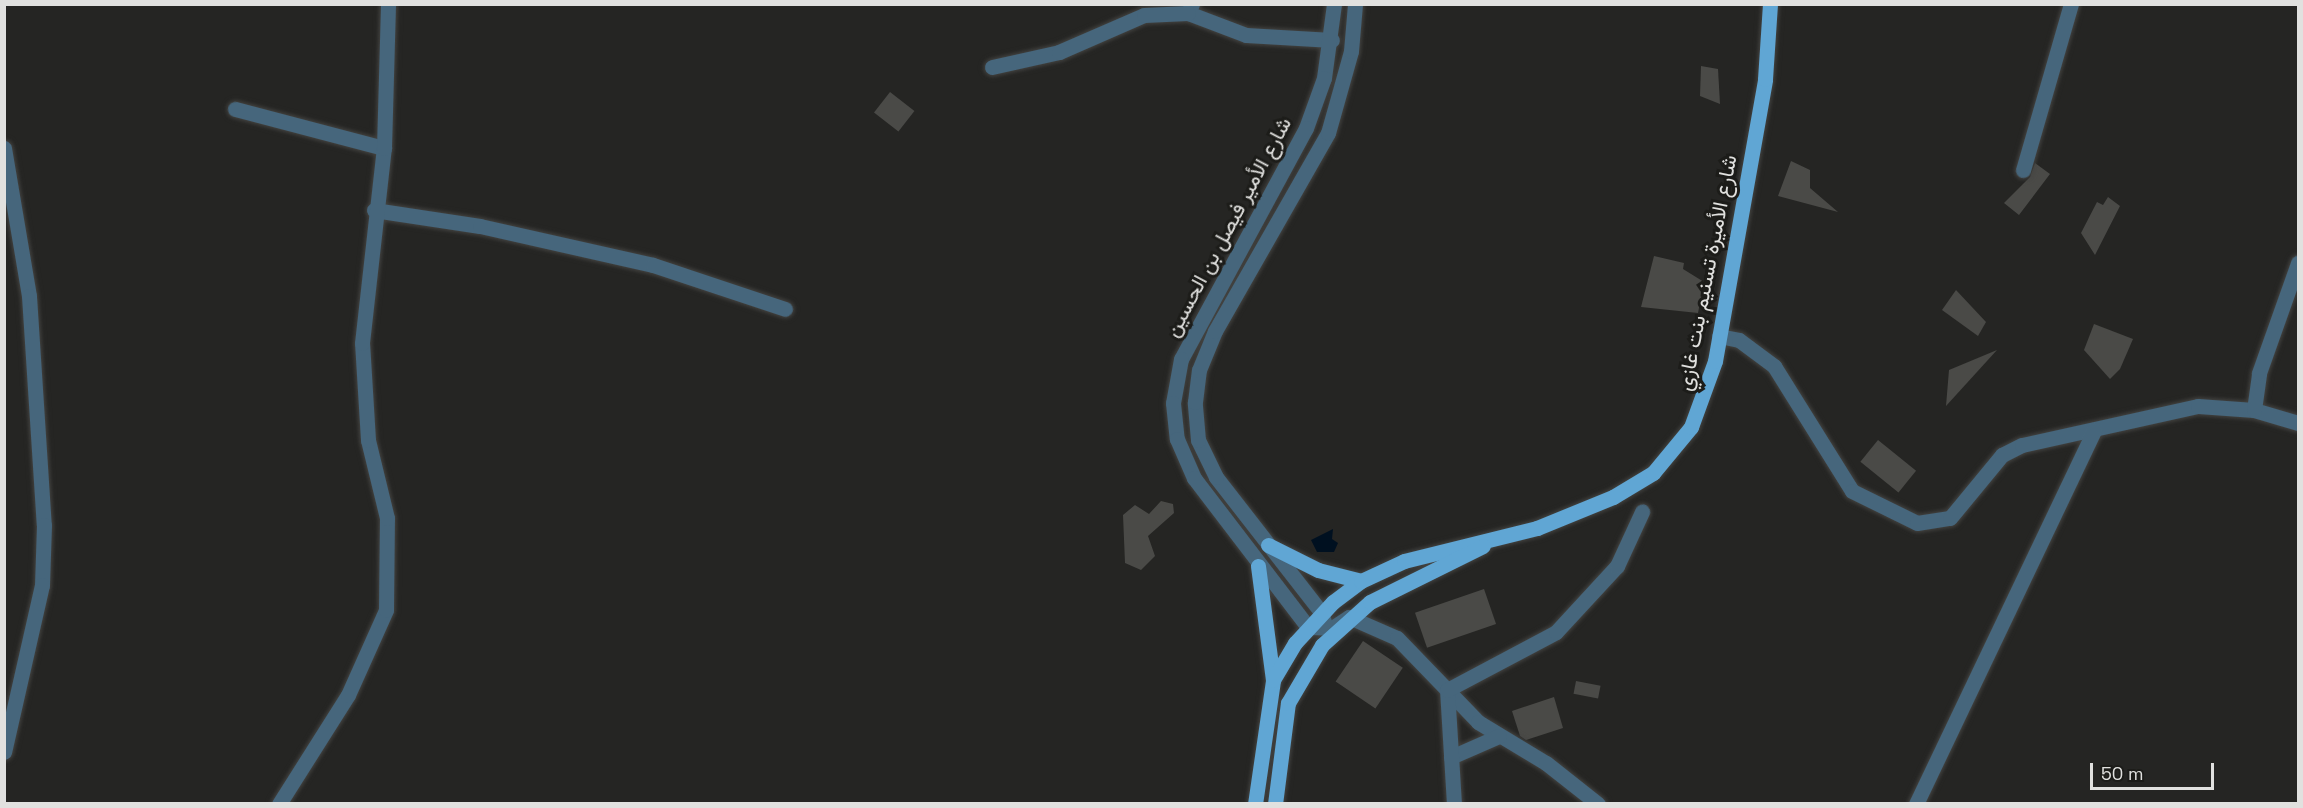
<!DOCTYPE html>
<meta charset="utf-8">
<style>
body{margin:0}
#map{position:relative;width:2303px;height:808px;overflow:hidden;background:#252523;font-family:"Space Grotesk",Vazirmatn,sans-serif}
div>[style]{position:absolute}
.water>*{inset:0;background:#001020}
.building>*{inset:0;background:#4a4a47;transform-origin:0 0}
.roads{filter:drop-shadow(0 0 2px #434341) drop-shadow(0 0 2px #434341)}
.minor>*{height:15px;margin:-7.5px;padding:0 7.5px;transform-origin:7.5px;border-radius:7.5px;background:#46667c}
.major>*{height:15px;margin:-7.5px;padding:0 7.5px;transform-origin:7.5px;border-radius:7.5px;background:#60a6d4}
span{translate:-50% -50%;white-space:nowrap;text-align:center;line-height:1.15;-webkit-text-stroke:6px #1c1c19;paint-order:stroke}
.street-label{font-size:21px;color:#e1e1df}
.frame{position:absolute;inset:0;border:6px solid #e1e1df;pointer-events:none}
.scale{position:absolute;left:2090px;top:763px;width:124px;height:27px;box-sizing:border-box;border:3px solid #e1e1df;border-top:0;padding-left:8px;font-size:18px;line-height:21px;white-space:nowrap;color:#e1e1df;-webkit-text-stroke:4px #1c1c19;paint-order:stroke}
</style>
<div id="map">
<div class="water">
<i style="clip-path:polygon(1333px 529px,1332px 539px,1338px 543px,1334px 552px,1317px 552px,1311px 540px)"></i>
</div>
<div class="building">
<i style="clip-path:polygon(1701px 66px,1718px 69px,1720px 104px,1700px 96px)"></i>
<i style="left:890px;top:92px;width:31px;height:26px;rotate:38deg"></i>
<i style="clip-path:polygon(1791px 161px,1810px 170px,1810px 188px,1838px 212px,1778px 196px)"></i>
<i style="clip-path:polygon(2035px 163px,2050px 174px,2019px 215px,2004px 203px,2030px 177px)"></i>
<i style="clip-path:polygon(2108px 197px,2120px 206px,2095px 255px,2081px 233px,2097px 202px,2103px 205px)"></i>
<i style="clip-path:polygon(1654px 256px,1684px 263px,1683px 269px,1704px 282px,1698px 313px,1641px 307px)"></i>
<i style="clip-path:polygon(1956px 290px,1986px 322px,1978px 336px,1942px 310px)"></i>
<i style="clip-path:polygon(2094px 324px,2133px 339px,2120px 369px,2110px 379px,2084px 350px)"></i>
<i style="clip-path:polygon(1997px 350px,1946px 406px,1949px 370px)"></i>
<i style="left:1878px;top:440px;width:49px;height:28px;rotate:39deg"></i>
<i style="clip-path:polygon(1161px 501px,1173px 504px,1174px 513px,1148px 536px,1155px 556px,1141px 570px,1125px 563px,1123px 515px,1135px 505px,1149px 514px)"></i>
<i style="left:1484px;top:589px;width:37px;height:73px;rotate:71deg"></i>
<i style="left:1363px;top:641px;width:48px;height:49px;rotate:34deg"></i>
<i style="left:1576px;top:681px;width:25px;height:13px;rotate:11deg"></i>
<i style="clip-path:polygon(1554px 697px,1563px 728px,1526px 740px,1520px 736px,1512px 711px)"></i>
</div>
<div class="roads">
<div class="minor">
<i style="left:1192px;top:4px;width:10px;rotate:114deg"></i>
<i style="left:1188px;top:13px;width:62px;rotate:20.8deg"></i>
<i style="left:1246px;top:35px;width:86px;rotate:3.3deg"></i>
<i style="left:1334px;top:4px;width:75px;rotate:97.7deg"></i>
<i style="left:1324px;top:78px;width:53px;rotate:109.8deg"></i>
<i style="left:1306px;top:128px;width:263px;rotate:118.4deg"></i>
<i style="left:1181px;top:359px;width:45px;rotate:100.3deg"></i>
<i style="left:1173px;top:403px;width:36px;rotate:84deg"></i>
<i style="left:1177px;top:439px;width:43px;rotate:66.4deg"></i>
<i style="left:1194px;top:478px;width:188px;rotate:52.6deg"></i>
<i style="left:1308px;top:627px;width:24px;rotate:2deg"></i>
<i style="left:1332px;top:628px;width:20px;rotate:-33deg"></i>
<i style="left:1349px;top:617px;width:52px;rotate:23.6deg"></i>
<i style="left:1397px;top:638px;width:117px;rotate:46deg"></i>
<i style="left:1478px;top:722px;width:79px;rotate:31.1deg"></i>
<i style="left:1546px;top:763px;width:66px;rotate:38.3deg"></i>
<i style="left:992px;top:67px;width:69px;rotate:-12.6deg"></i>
<i style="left:1059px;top:52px;width:93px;rotate:-23.5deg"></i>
<i style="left:1144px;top:15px;width:44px;rotate:-2.6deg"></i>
<i style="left:235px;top:109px;width:154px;rotate:14.7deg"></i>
<i style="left:4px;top:148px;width:150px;rotate:80.4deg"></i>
<i style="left:29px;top:296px;width:229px;rotate:86.3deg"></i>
<i style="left:44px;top:525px;width:60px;rotate:91.9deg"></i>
<i style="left:42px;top:585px;width:171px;rotate:102.8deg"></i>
<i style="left:2023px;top:170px;width:173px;rotate:-73.9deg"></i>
<i style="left:374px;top:210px;width:107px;rotate:8.6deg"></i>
<i style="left:480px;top:226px;width:177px;rotate:12.7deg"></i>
<i style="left:653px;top:265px;width:139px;rotate:18.4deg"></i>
<i style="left:1719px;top:336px;width:20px;rotate:11deg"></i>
<i style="left:1739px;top:340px;width:44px;rotate:36.6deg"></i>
<i style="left:1774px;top:366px;width:147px;rotate:58deg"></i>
<i style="left:1852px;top:491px;width:72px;rotate:26.2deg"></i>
<i style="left:1917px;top:523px;width:33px;rotate:-9deg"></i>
<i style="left:1950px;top:518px;width:82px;rotate:-50.5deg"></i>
<i style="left:2002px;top:455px;width:22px;rotate:-27deg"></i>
<i style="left:2022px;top:445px;width:180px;rotate:-12.5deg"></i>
<i style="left:2198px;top:406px;width:56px;rotate:4.1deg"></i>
<i style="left:2254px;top:410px;width:46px;rotate:16.5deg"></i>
<i style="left:2254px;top:410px;width:37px;rotate:-82deg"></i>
<i style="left:2259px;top:373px;width:117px;rotate:-70.5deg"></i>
<i style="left:1325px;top:625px;width:14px;rotate:-107deg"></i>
<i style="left:1321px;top:612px;width:171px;rotate:-127.9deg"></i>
<i style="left:1216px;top:477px;width:41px;rotate:-115.9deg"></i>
<i style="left:1198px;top:440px;width:38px;rotate:-95deg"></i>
<i style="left:1195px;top:402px;width:32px;rotate:-83deg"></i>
<i style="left:1199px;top:370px;width:42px;rotate:-67.7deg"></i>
<i style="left:1215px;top:331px;width:228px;rotate:-60.3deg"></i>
<i style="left:1328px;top:133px;width:85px;rotate:-74.3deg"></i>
<i style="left:1351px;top:51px;width:47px;rotate:-85.1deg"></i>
<i style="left:1451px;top:757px;width:52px;rotate:-23.6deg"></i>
<i style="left:279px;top:804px;width:129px;rotate:-57.7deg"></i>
<i style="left:348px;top:695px;width:93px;rotate:-65.9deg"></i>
<i style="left:386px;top:610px;width:92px;rotate:-89.4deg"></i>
<i style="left:387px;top:518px;width:80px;rotate:-103.7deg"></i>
<i style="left:368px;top:440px;width:97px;rotate:-93.5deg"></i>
<i style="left:362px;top:343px;width:196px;rotate:-83.6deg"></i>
<i style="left:384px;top:148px;width:144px;rotate:-88.4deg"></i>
<i style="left:1454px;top:804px;width:114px;rotate:-93.5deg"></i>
<i style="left:1447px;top:690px;width:123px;rotate:-28deg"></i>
<i style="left:1556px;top:632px;width:90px;rotate:-47.3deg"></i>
<i style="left:1617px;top:566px;width:60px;rotate:-65.2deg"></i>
<i style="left:1916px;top:804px;width:414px;rotate:-64.5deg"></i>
</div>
<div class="major">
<i style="left:1268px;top:545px;width:56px;rotate:26.6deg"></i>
<i style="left:1318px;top:570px;width:44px;rotate:14.3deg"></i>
<i style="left:1258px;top:566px;width:115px;rotate:82.5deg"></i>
<i style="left:1255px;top:804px;width:125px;rotate:-81.7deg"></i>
<i style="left:1273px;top:680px;width:43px;rotate:-59.3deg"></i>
<i style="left:1295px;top:643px;width:56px;rotate:-47.2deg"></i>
<i style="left:1333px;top:602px;width:35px;rotate:-37deg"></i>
<i style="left:1361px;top:581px;width:47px;rotate:-24.9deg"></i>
<i style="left:1404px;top:561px;width:137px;rotate:-13.9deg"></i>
<i style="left:1537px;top:528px;width:82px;rotate:-22.2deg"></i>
<i style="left:1613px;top:497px;width:47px;rotate:-31deg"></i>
<i style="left:1653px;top:473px;width:60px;rotate:-50.4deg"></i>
<i style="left:1691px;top:427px;width:70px;rotate:-70deg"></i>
<i style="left:1715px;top:361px;width:286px;rotate:-79.9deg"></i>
<i style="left:1765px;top:79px;width:75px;rotate:-86.2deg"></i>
<i style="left:1275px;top:804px;width:102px;rotate:-82.7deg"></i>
<i style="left:1288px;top:703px;width:67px;rotate:-59.6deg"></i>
<i style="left:1322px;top:645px;width:64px;rotate:-41.9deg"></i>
<i style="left:1370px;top:602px;width:126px;rotate:-26.4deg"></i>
</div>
</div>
<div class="street-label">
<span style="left:1228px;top:227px;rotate:-62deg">شارع الأمير فيصل بن الحسين</span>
<span style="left:1707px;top:273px;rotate:-79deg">شارع الأميرة تسنيم بنت غازي</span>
</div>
<div class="frame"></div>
<div class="scale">50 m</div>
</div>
